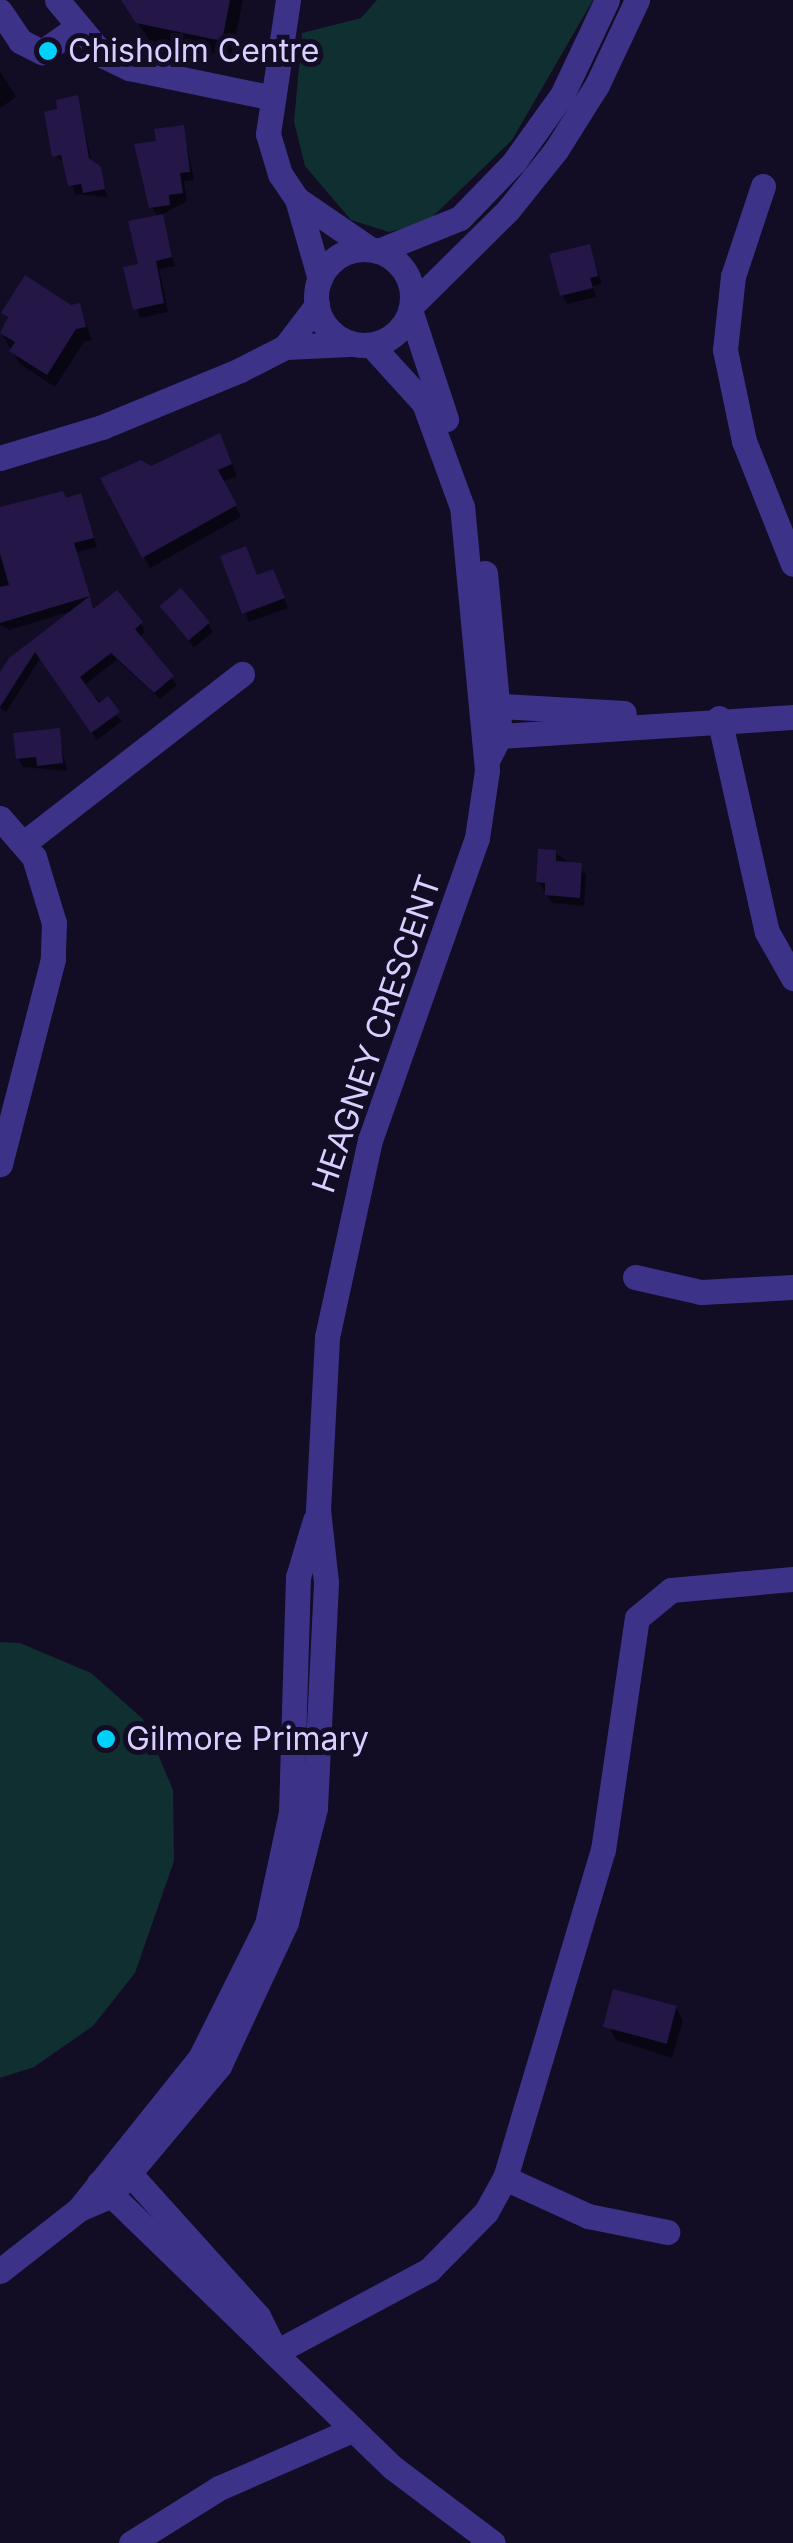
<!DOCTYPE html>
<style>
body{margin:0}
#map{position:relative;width:793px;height:2543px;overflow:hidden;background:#120c25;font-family:Inter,sans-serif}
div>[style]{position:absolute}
.green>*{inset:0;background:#0f2f30}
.shadow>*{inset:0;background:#0007}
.building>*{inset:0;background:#241748;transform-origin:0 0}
.minor>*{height:25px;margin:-12.5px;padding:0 12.5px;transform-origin:12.5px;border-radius:12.5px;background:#3c3389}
.minor>.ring{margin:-12.5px;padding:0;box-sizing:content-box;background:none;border:25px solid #3c3389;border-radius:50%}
.dots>*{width:28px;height:28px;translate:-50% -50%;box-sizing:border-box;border:5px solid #120c25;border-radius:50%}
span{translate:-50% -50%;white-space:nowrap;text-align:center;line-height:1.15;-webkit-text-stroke:10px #120c25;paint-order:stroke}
.poi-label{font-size:32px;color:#d9d0ff}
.left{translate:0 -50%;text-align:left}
.street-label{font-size:32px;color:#d9d0ff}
</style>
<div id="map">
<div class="green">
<i style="clip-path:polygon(377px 0,593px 0,512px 140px,426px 223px,389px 232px,351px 220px,305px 166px,294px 122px,302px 33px,361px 18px)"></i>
<i style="clip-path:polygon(0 1642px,20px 1643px,91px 1673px,143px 1719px,173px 1790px,174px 1861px,135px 1973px,93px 2026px,34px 2067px,0 2078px)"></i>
</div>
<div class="shadow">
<i style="clip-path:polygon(122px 0,243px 0,231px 57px,149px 40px)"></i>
<i style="clip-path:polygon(0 71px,16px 97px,0 108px)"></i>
<i style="clip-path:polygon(77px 98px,92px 163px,108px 197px,75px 194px,66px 163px,55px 156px,60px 112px)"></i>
<i style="clip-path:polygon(183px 128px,194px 180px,184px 181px,187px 201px,161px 215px,175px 266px,159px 269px,168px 312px,140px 318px,126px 269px,141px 266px,158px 218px,152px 207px,159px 144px)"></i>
<i style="clip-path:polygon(589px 246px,602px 284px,593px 286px,596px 297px,567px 304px,562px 295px)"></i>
<i style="clip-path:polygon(79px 306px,92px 340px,84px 342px,55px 387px,20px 364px,1px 332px,8px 320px,4px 313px)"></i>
<i style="clip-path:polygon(225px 447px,237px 476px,222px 482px,241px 517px,150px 568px,103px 479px)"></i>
<i style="clip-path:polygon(80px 496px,97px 547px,77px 552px,94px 611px,141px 624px,145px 632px,138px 637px,177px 685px,160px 699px,117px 660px,83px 686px,122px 721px,97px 740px,41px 657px,6px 712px,0 708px,0 677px,75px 610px,9px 630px,0 625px,0 509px)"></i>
<i style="clip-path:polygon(224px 557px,257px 577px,277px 580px,288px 608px,249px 622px)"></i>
<i style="clip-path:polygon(167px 615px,208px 623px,213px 632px,194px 647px)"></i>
<i style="clip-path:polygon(58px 731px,67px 771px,23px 767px,18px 758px)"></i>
<i style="clip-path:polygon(555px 853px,586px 874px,584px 906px,552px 903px,538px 881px)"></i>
<i style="clip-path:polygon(676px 2008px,683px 2021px,672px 2058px,616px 2040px,609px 2026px)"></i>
</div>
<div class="building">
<i style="clip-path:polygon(121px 0,230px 0,222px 41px,136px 23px)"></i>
<i style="clip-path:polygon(78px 95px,89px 158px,101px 167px,105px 189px,83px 193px,81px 184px,68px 186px,61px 155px,52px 157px,44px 112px,57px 109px,56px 100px)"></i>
<i style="clip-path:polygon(184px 125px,190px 172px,180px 173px,183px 193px,169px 195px,170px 205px,149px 208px,134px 144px,156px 141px,154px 129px)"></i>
<i style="clip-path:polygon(163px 214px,172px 257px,156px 261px,164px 303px,133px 310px,123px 267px,138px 264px,128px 221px)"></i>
<i style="clip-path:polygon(590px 244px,598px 276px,590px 278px,593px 288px,560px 296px,549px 254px)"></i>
<i style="clip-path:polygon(25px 275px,71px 305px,80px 303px,86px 327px,76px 329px,47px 375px,9px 351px,15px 342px,0 333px,8px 317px,1px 313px)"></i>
<i style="clip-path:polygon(220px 433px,232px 464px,218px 470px,237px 505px,142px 558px,100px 478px,141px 460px,151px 466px)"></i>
<i style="clip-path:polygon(63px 491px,66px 498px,81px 493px,94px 538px,74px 543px,90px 596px,0 623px,0 587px,9px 585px,0 554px,0 507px)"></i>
<i style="clip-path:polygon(246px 546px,257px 575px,273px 569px,285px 598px,242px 614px,220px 556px)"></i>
<i style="left:181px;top:588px;width:45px;height:28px;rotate:50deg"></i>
<i style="clip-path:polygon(117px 590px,143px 622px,135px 629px,174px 676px,154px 693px,111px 653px,80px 677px,99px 703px,108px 696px,120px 712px,91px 733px,35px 652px,0 707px,0 672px,9px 658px,90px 596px,93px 609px)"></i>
<i style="clip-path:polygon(60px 728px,63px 763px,37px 766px,36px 757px,16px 759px,13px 733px)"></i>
<i style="clip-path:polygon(538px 849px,556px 850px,556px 861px,582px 863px,580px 898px,545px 895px,545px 883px,536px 882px)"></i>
<i style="left:613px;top:1989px;width:66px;height:39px;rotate:15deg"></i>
</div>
<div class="minor">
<i style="left:57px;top:0;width:73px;rotate:50deg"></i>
<i style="left:104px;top:56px;width:28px;rotate:26deg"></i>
<i style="left:129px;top:68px;width:143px;rotate:11.7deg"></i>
<i style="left:288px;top:0;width:135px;rotate:98.5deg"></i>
<i style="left:268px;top:134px;width:42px;rotate:73.3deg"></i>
<i style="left:280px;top:174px;width:30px;rotate:56deg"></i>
<i style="left:297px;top:199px;width:83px;rotate:74deg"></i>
<i style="left:0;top:11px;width:36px;rotate:56deg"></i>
<i style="left:20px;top:41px;width:25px;rotate:27deg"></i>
<i style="left:42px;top:52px;width:42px;rotate:-35.2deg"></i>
<i style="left:763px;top:186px;width:95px;rotate:108.4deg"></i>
<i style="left:733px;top:276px;width:74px;rotate:96.2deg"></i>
<i style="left:725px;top:350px;width:93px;rotate:78.2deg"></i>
<i style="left:744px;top:441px;width:132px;rotate:68.3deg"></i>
<i style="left:297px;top:199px;width:88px;rotate:34.4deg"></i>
<i class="ring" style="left:316px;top:249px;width:71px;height:71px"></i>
<i style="left:378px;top:251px;width:88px;rotate:-21.9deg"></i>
<i style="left:460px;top:218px;width:78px;rotate:-46deg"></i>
<i style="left:514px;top:162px;width:82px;rotate:-54.4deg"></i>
<i style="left:562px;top:95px;width:105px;rotate:-64.7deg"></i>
<i style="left:412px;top:305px;width:135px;rotate:-44.7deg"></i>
<i style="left:508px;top:210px;width:77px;rotate:-51.3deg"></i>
<i style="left:556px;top:150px;width:77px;rotate:-57.8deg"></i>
<i style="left:597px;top:85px;width:94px;rotate:-64.8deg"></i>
<i style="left:410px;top:310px;width:115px;rotate:71.7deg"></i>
<i style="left:285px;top:347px;width:64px;rotate:-2.7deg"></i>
<i style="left:0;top:458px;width:107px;rotate:-16.9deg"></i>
<i style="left:102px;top:427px;width:149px;rotate:-22.4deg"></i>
<i style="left:240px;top:370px;width:51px;rotate:-27.1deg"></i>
<i style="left:285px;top:347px;width:53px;rotate:-52.7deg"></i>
<i style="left:485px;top:573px;width:163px;rotate:84.7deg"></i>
<i style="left:500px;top:735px;width:27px;rotate:117deg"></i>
<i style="left:484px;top:705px;width:140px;rotate:3.3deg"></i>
<i style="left:719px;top:718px;width:219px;rotate:77.4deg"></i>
<i style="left:767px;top:932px;width:53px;rotate:60.5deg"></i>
<i style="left:484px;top:737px;width:310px;rotate:-3.7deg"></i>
<i style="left:0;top:818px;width:52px;rotate:48.9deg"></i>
<i style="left:34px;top:857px;width:69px;rotate:73.1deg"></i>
<i style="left:54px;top:923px;width:36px;rotate:92deg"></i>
<i style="left:53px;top:959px;width:212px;rotate:104.5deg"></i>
<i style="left:24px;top:843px;width:276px;rotate:-37.8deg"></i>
<i style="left:635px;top:1277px;width:68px;rotate:12.8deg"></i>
<i style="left:701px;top:1292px;width:92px;rotate:-3.1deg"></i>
<i style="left:121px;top:2164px;width:205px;rotate:48deg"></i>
<i style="left:258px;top:2316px;width:40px;rotate:63.4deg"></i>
<i style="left:505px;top:2178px;width:91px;rotate:24.6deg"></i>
<i style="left:588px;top:2216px;width:81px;rotate:11.4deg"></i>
<i style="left:99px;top:2183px;width:408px;rotate:44.1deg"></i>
<i style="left:392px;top:2467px;width:126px;rotate:37deg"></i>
<i style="left:79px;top:2209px;width:193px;rotate:-51.3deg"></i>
<i style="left:200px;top:2058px;width:150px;rotate:-63.4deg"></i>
<i style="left:267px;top:1924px;width:115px;rotate:-77.9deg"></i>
<i style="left:291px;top:1812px;width:235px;rotate:-88.3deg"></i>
<i style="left:298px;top:1577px;width:59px;rotate:-73.4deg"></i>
<i style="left:0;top:2271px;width:100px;rotate:-38.1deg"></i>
<i style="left:79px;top:2209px;width:34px;rotate:-23deg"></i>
<i style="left:110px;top:2196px;width:170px;rotate:-50deg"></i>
<i style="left:219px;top:2066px;width:159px;rotate:-65deg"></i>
<i style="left:286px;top:1922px;width:118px;rotate:-75.7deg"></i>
<i style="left:315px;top:1808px;width:226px;rotate:-87.2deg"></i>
<i style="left:326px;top:1582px;width:72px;rotate:-96.3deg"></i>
<i style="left:318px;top:1510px;width:173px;rotate:-87deg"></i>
<i style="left:327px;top:1337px;width:202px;rotate:-77.7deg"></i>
<i style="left:370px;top:1140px;width:320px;rotate:-70.5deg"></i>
<i style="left:477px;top:838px;width:69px;rotate:-81.6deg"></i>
<i style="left:487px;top:770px;width:264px;rotate:-95.4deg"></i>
<i style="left:462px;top:507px;width:111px;rotate:-110.1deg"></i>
<i style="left:424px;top:403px;width:79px;rotate:-132.4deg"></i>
<i style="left:276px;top:2352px;width:174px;rotate:-28.2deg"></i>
<i style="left:429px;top:2270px;width:81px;rotate:-45.5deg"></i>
<i style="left:486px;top:2212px;width:39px;rotate:-61deg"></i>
<i style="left:505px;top:2178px;width:342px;rotate:-73.4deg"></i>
<i style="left:603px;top:1850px;width:234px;rotate:-81.7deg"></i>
<i style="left:637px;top:1618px;width:44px;rotate:-39.5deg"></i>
<i style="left:671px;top:1590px;width:122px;rotate:-5.2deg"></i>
<i style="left:131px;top:2543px;width:104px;rotate:-32deg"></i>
<i style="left:219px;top:2488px;width:145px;rotate:-23.6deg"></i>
</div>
<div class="dots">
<i style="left:48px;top:51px;background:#00d1fb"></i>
<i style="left:106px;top:1739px;background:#00d1fb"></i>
</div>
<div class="poi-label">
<span class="left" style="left:68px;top:51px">Chisholm Centre</span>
<span class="left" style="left:126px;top:1739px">Gilmore Primary</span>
</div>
<div class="street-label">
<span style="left:377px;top:1034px;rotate:-71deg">HEAGNEY CRESCENT</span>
</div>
</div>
